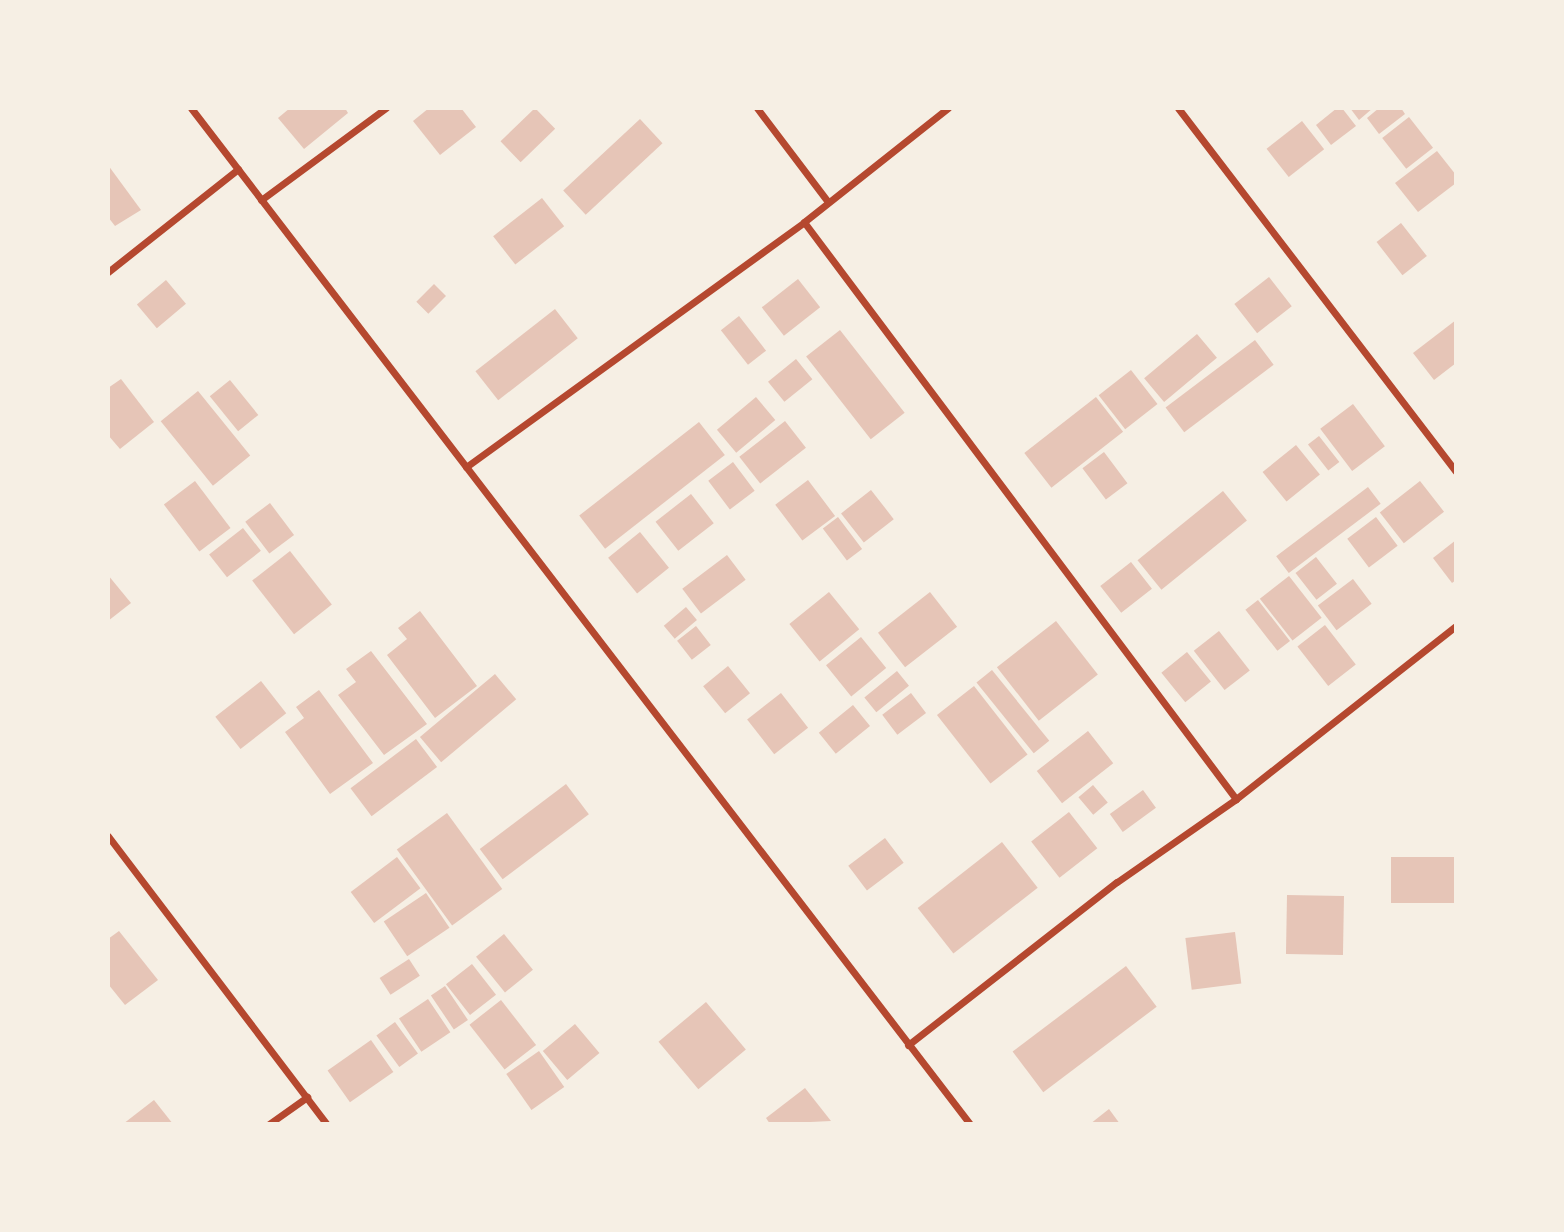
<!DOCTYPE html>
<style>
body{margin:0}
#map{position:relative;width:1564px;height:1232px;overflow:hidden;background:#f6efe4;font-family:Signika,sans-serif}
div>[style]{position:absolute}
.building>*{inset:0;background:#e6c5b7;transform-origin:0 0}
.minor>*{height:7px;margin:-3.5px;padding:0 3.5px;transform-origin:3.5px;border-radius:3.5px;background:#b5482f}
span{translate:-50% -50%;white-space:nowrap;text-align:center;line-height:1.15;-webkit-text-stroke:7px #f6efe4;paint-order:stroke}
.frame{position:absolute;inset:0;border:110px solid #f6efe4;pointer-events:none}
</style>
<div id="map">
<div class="building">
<i style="clip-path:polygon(290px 108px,345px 108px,348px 113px,304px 149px,278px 118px)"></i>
<i style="clip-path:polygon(429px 108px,461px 108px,476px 127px,440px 155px,413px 121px)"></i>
<i style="left:535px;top:108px;width:29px;height:48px;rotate:46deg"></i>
<i style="clip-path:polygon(1337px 108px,1342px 108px,1356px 126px,1331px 145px,1316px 125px)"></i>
<i style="clip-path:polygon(1350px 108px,1373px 108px,1359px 120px)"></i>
<i style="clip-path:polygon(1379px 108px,1401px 108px,1405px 114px,1379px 134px,1367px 118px)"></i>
<i style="left:1409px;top:117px;width:39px;height:34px;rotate:52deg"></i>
<i style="left:640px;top:119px;width:33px;height:105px;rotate:47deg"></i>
<i style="left:1302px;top:121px;width:36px;height:45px;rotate:52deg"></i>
<i style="clip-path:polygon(1437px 151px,1456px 175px,1456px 183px,1418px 212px,1395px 183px)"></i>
<i style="clip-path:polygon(108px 165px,141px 210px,115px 226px,108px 217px)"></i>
<i style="left:542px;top:198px;width:36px;height:62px;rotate:52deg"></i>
<i style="left:1401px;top:223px;width:42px;height:31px;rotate:52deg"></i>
<i style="left:1269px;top:277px;width:37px;height:44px;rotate:52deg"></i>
<i style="left:798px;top:279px;width:36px;height:46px;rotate:52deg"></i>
<i style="left:166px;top:280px;width:31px;height:38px;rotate:50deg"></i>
<i style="left:434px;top:284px;width:17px;height:25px;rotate:45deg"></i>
<i style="left:555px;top:309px;width:37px;height:101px;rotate:52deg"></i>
<i style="left:739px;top:316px;width:44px;height:23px;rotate:52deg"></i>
<i style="clip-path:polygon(1456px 320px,1456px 363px,1434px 380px,1413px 353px)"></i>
<i style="left:840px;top:330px;width:105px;height:43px;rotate:52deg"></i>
<i style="left:1197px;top:334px;width:31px;height:69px;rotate:50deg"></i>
<i style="left:1255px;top:340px;width:31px;height:112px;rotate:53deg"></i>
<i style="left:796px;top:359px;width:26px;height:36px;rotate:51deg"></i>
<i style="left:1131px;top:370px;width:43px;height:41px;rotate:52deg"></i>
<i style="clip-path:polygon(121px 379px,154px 422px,120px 449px,108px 435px,108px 388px)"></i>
<i style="left:230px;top:380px;width:45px;height:26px;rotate:51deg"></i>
<i style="left:198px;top:391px;width:83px;height:48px;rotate:51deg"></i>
<i style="left:756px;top:397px;width:30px;height:51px;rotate:50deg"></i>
<i style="left:1096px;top:397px;width:44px;height:91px;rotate:52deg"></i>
<i style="left:1353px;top:404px;width:53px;height:41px;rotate:53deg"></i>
<i style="left:785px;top:421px;width:34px;height:58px;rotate:52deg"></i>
<i style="left:699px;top:422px;width:42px;height:152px;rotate:52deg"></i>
<i style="left:1319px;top:436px;width:33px;height:14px;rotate:52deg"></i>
<i style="left:1296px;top:445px;width:38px;height:43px;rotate:51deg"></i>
<i style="left:1104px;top:452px;width:39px;height:27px;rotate:53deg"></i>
<i style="left:733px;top:462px;width:36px;height:31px;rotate:53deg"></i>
<i style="left:808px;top:480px;width:45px;height:41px;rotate:53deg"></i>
<i style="left:195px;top:481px;width:59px;height:39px;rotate:53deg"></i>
<i style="left:1420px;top:481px;width:39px;height:51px;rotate:52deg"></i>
<i style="left:1368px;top:487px;width:21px;height:115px;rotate:53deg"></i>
<i style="left:871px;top:490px;width:37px;height:38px;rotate:52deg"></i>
<i style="left:1223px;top:491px;width:38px;height:110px;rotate:51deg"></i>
<i style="left:691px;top:494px;width:37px;height:45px;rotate:52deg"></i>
<i style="left:270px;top:503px;width:40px;height:31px;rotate:53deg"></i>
<i style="left:838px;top:517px;width:40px;height:19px;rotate:53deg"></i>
<i style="left:1376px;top:517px;width:36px;height:36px;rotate:53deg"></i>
<i style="left:243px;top:528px;width:29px;height:43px;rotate:52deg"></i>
<i style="left:640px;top:532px;width:46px;height:41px;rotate:51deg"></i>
<i style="clip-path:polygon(1456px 540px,1456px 580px,1452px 583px,1433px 558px)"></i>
<i style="left:290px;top:551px;width:68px;height:48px;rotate:52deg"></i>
<i style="left:727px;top:555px;width:31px;height:56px;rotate:53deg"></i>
<i style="left:1316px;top:557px;width:34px;height:26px;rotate:52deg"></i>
<i style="left:1131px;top:562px;width:34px;height:39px;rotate:52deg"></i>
<i style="clip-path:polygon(108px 575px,131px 603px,108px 621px)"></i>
<i style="left:1289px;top:576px;width:53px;height:37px;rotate:52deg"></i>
<i style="left:1353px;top:579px;width:31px;height:44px;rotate:53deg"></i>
<i style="left:829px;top:592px;width:48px;height:51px;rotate:51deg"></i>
<i style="left:930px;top:592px;width:44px;height:66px;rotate:52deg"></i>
<i style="left:1258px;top:600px;width:52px;height:16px;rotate:52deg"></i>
<i style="left:686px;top:607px;width:17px;height:29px;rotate:50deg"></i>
<i style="clip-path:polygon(420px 611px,477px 686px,435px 718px,387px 655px,407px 639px,398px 628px)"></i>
<i style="left:1056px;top:621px;width:68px;height:75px;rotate:52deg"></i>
<i style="left:1325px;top:625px;width:50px;height:35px;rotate:52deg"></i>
<i style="left:696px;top:626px;width:24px;height:24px;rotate:52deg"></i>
<i style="left:1219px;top:631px;width:50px;height:32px;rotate:52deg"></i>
<i style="left:861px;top:637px;width:40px;height:45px;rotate:51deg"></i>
<i style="clip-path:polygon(371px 651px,427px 724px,384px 755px,338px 695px,356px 682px,346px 669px)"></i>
<i style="left:1187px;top:652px;width:38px;height:33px;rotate:51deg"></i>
<i style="left:728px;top:666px;width:35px;height:32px;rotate:51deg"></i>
<i style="left:992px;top:670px;width:91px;height:20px;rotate:51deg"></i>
<i style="left:897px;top:671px;width:19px;height:42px;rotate:51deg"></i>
<i style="left:495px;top:674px;width:33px;height:98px;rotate:50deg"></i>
<i style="left:261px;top:681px;width:41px;height:58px;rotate:52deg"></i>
<i style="left:974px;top:686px;width:87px;height:47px;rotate:52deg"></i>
<i style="clip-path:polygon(319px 690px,373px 763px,330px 794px,285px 732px,304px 718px,296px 707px)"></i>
<i style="left:781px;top:693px;width:44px;height:43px;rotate:52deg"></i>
<i style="left:911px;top:693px;width:25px;height:36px;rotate:53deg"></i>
<i style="left:853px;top:705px;width:27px;height:44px;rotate:51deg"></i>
<i style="left:1088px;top:731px;width:41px;height:65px;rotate:52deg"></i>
<i style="left:416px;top:739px;width:35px;height:82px;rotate:53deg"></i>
<i style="left:566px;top:784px;width:38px;height:108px;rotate:53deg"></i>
<i style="left:1093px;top:785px;width:23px;height:19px;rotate:50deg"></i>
<i style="left:1143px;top:790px;width:22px;height:41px;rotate:54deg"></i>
<i style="left:1069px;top:812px;width:46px;height:48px;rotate:52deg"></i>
<i style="left:447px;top:813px;width:94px;height:62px;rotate:54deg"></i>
<i style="left:885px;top:838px;width:31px;height:46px;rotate:53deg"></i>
<i style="left:1002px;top:842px;width:58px;height:107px;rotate:52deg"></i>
<i style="left:397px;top:857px;width:39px;height:58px;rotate:53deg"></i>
<i style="left:1456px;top:857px;width:46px;height:65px;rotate:90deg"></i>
<i style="left:426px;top:893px;width:42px;height:51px;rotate:56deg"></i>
<i style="left:1287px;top:895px;width:57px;height:59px;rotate:1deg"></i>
<i style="clip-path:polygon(119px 931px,158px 980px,125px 1005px,108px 984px,108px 939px)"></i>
<i style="left:1235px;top:932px;width:52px;height:50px;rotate:83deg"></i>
<i style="left:504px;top:934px;width:46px;height:36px;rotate:51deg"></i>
<i style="left:409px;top:959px;width:20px;height:35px;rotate:57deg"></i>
<i style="left:472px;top:964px;width:39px;height:33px;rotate:52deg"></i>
<i style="left:1126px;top:966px;width:51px;height:142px;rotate:53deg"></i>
<i style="left:445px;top:986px;width:41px;height:17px;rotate:56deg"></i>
<i style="left:428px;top:999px;width:40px;height:35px;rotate:56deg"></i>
<i style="left:501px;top:1000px;width:57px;height:40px;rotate:52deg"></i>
<i style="left:706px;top:1002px;width:62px;height:62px;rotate:50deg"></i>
<i style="left:395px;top:1022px;width:39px;height:23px;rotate:54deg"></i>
<i style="left:575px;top:1024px;width:38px;height:42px;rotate:50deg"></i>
<i style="left:371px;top:1040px;width:39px;height:53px;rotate:55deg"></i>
<i style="left:539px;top:1051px;width:44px;height:40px;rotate:55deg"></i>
<i style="clip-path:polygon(805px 1088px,831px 1121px,770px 1124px,766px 1118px)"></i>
<i style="clip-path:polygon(154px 1100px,173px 1124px,123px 1124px)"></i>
<i style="clip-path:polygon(1109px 1109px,1120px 1124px,1090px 1124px)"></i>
</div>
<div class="minor">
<i style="left:191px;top:108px;width:1280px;rotate:52.52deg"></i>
<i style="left:757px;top:108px;width:118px;rotate:52.9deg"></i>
<i style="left:1178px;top:108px;width:457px;rotate:52.6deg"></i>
<i style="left:261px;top:200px;width:155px;rotate:-36.4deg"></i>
<i style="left:804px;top:222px;width:721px;rotate:53.18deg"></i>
<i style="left:108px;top:272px;width:166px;rotate:-38.4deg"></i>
<i style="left:466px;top:467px;width:417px;rotate:-35.9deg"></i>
<i style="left:804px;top:222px;width:184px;rotate:-38.4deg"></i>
<i style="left:108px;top:836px;width:362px;rotate:52.8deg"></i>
<i style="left:908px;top:1045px;width:265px;rotate:-38deg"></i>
<i style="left:1117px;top:882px;width:145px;rotate:-34.9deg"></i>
<i style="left:1236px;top:799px;width:280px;rotate:-38.2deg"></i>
<i style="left:269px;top:1124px;width:47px;rotate:-35.4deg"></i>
</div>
<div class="frame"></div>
</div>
